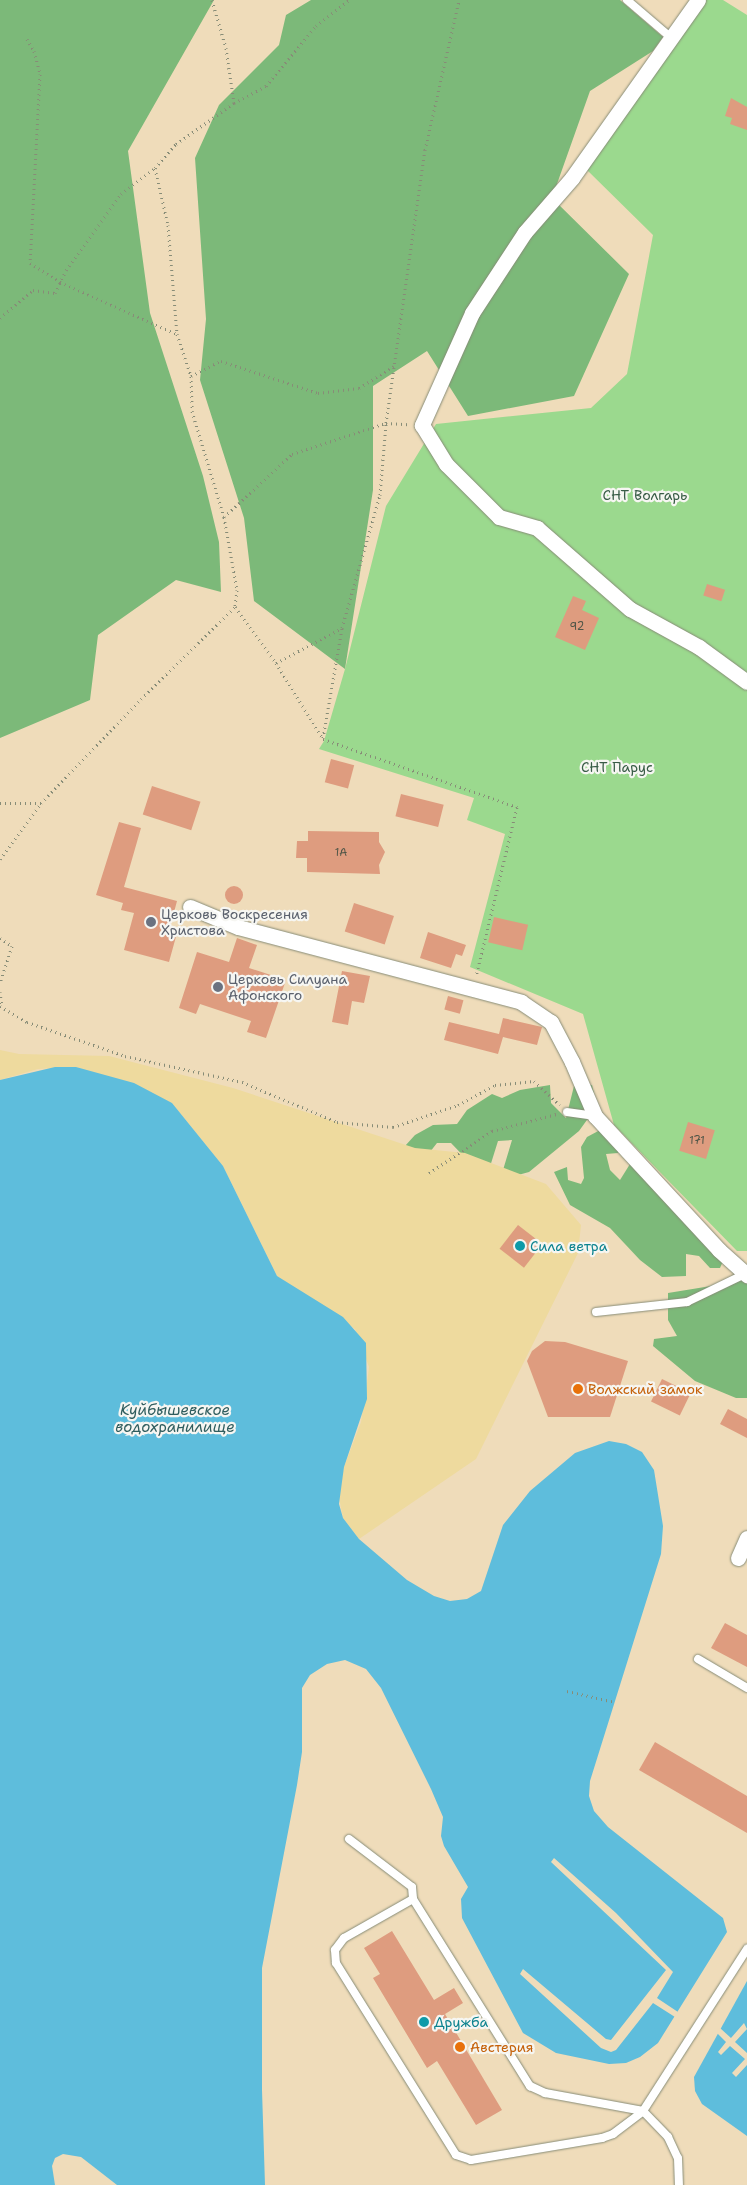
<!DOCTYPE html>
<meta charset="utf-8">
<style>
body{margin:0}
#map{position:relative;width:747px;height:2185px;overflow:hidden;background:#efdcba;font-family:"Shantell Sans",sans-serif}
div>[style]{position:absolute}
.green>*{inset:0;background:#9bd98e}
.forest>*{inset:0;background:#7cb979}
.sand>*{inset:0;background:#eeda9e}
.water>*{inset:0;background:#5ebddc}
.pier>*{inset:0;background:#efdcba}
.building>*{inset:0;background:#de9c7f;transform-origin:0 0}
.round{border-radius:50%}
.path>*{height:3px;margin-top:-1.5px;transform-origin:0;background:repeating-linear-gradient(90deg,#878c77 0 1px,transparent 0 5px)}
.roads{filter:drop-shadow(0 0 1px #878c77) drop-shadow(0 0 1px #878c77)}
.lane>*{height:8px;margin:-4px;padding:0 4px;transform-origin:4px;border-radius:4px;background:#fff}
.street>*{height:15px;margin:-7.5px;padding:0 7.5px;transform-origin:7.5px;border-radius:7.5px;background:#fff}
.dots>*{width:14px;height:14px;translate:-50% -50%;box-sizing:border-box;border:2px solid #f6f6f2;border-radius:50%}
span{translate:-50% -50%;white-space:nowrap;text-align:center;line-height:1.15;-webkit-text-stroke:4.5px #f6f6f2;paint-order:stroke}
.number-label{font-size:11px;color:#4f5547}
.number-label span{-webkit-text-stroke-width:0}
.park-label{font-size:14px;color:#385c46}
.worship-label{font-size:14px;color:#5b616d}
.left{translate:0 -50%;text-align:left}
.culture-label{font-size:14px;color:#0d838f}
.food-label{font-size:14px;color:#c56008}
.water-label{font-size:15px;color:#2f5d5e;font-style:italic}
</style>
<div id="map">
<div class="green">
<i style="clip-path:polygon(704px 0,723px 0,747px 15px,747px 1251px,737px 1251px,614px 1125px,583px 1014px,470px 967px,505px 834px,467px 820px,474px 798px,319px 749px,324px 741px,345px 669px,386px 506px,436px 424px,591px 408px,627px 374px,653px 235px,587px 170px)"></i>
</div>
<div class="forest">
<i style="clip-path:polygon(0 0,214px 0,128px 151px,150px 313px,203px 476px,219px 542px,221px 592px,176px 580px,98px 635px,90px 700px,0 738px)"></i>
<i style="clip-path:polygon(311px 0,620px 0,663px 37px,653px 51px,590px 91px,552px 198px,629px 274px,574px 396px,468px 416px,427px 351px,373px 386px,373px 490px,345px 669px,254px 601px,244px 518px,200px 380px,206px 319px,195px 158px,219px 105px,279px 45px,286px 15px)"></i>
<i style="clip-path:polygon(550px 1085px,551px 1103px,566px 1118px,574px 1086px,592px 1085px,597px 1106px,579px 1131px,529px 1172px,500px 1180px,512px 1140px,498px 1141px,488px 1173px,476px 1169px,451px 1143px,437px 1143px,426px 1157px,395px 1157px,415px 1135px,433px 1125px,457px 1124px,467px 1110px,492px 1094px,502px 1098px,520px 1090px)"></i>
<i style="clip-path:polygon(602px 1129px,619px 1137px,618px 1153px,606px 1154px,610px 1170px,620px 1180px,630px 1164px,728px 1250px,720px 1268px,710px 1268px,699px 1256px,686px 1254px,686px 1276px,662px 1277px,640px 1260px,610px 1228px,570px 1205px,554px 1172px,567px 1167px,568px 1180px,581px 1184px,584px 1178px,581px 1147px,587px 1137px)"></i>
<i style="clip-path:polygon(747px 1271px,747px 1398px,736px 1398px,695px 1381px,653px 1346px,654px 1339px,677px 1336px,668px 1320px,668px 1293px,711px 1286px)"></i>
</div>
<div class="sand">
<i style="clip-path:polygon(0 1050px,19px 1054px,109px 1056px,233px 1088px,415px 1148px,465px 1153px,546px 1184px,581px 1225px,578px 1253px,476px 1459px,359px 1539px,343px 1518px,338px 1493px,344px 1467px,361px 1422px,367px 1383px,369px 1367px,355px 1329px,277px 1276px,223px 1166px,172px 1103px,76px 1067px,38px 1069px,0 1080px)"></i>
</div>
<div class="water">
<i style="clip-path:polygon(55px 1067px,76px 1067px,134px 1083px,172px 1103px,223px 1166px,277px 1276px,343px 1317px,366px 1343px,367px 1399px,344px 1467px,339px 1504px,343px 1518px,359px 1539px,407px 1580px,434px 1596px,450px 1601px,467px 1599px,481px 1591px,503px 1525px,530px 1491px,575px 1453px,609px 1441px,626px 1444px,642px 1452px,654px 1470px,663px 1526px,661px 1554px,590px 1781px,589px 1796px,594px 1811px,608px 1827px,723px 1918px,727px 1932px,658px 2043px,640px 2057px,626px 2063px,609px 2064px,556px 2053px,523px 2033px,462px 1918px,461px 1899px,468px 1887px,444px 1846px,441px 1836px,443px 1817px,431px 1789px,381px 1688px,366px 1669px,345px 1660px,327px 1664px,310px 1675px,302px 1688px,302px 1752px,297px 1785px,262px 1968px,262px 2090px,265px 2185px,0 2185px,0 1080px)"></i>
<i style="clip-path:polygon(747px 1981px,747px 2136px,702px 2104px,695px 2091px,694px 2077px)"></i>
</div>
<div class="pier">
<i style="clip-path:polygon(554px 1858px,616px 1913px,673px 1972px,657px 1998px,678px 2012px,675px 2017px,653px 2003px,616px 2050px,611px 2052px,601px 2048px,520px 1974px,523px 1969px,606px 2039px,611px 2040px,666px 1970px,551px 1862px)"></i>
<i style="clip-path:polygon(744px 2023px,747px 2029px,735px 2042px,747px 2053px,747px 2065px,736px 2077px,732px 2073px,745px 2059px,730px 2046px,721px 2055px,718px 2052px,726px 2042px,717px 2033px,720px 2028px,731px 2038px)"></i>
<i style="clip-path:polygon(63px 2154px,81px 2157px,117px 2185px,55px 2185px,52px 2166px,55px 2158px)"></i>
</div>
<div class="building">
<i style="clip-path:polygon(731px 98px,747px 107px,747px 130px,730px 124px,732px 118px,725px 116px)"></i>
<i style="left:707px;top:584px;width:19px;height:12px;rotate:18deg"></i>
<i style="clip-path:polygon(573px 596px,586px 601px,582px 610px,599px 618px,585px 650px,555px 637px)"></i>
<i style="left:331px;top:759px;width:24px;height:24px;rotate:15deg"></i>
<i style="left:152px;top:786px;width:51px;height:30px;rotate:18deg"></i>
<i style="left:401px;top:794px;width:44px;height:23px;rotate:14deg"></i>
<i style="clip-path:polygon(119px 822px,141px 828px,124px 887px,177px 901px,169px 931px,177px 933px,169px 962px,124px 950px,134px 913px,121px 910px,123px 903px,96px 895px)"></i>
<i style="clip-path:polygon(308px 831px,379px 832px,379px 842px,385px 852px,379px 865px,380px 874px,307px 872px,307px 858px,296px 858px,297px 841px,308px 841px)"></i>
<i class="round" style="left:225px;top:886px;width:18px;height:18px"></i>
<i style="left:354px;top:903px;width:42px;height:30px;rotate:18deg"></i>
<i style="left:494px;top:917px;width:35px;height:26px;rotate:13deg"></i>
<i style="clip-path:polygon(428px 932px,466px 945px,462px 956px,456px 954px,451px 968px,420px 958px)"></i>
<i style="clip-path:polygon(237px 938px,257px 945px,249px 968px,286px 980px,266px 1038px,247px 1032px,251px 1021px,200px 1004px,196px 1014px,179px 1008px,197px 952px,229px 962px)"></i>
<i style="clip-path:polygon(342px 971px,370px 976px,364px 1003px,352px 1001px,348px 1025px,332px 1022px)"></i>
<i style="left:448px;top:996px;width:16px;height:14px;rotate:15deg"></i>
<i style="clip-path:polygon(503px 1018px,542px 1027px,537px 1045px,503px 1037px,498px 1054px,444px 1040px,449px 1022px,499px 1034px)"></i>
<i style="left:688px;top:1122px;width:28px;height:30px;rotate:17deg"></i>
<i style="left:518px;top:1225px;width:31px;height:30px;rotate:38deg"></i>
<i style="clip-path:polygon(545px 1341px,565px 1342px,628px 1361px,610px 1417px,548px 1417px,527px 1361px,532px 1351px)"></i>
<i style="left:662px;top:1379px;width:32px;height:25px;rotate:26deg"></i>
<i style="clip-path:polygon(728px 1409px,747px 1419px,747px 1438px,720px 1424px)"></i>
<i style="clip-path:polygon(725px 1623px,747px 1635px,747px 1667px,711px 1648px)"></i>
<i style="clip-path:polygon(655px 1742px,747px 1796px,747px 1833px,639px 1770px)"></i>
<i style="clip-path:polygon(392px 1931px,434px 2000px,454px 1988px,463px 2003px,445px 2014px,502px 2110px,476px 2125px,437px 2061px,427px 2068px,373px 1978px,380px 1974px,364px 1948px)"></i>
</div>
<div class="path">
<i style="left:212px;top:0;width:50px;rotate:73.7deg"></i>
<i style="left:226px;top:48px;width:56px;rotate:81.7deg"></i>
<i style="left:27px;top:39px;width:14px;rotate:60deg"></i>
<i style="left:34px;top:51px;width:24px;rotate:75deg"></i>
<i style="left:40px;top:74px;width:189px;rotate:93deg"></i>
<i style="left:30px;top:263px;width:36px;rotate:32deg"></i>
<i style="left:60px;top:282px;width:128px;rotate:24deg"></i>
<i style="left:155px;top:168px;width:58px;rotate:77.2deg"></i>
<i style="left:168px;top:225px;width:109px;rotate:85.3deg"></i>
<i style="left:177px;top:334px;width:44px;rotate:71.6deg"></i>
<i style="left:191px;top:376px;width:35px;rotate:88deg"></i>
<i style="left:192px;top:411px;width:111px;rotate:73.2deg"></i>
<i style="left:224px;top:517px;width:74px;rotate:79.9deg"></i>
<i style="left:237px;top:590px;width:17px;rotate:97deg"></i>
<i style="left:235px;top:607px;width:69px;rotate:53.8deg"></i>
<i style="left:276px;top:663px;width:89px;rotate:58.3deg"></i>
<i style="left:323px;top:739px;width:206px;rotate:19.3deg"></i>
<i style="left:517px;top:807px;width:174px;rotate:103.6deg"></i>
<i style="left:0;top:318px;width:43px;rotate:-40.3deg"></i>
<i style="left:33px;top:290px;width:22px;rotate:8deg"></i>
<i style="left:55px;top:293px;width:25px;rotate:-64deg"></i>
<i style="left:66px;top:270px;width:94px;rotate:-54.1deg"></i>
<i style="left:121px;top:194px;width:43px;rotate:-37.4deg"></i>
<i style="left:155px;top:168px;width:32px;rotate:-49deg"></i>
<i style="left:176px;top:144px;width:71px;rotate:-35.3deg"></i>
<i style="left:234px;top:103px;width:36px;rotate:-28deg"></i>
<i style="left:266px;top:86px;width:78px;rotate:-50.2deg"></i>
<i style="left:316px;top:26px;width:42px;rotate:-38.2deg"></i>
<i style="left:191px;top:376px;width:34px;rotate:-27deg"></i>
<i style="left:221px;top:361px;width:102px;rotate:18.3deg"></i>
<i style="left:318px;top:393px;width:41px;rotate:-7deg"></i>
<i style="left:359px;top:388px;width:41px;rotate:-32.2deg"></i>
<i style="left:224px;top:517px;width:93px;rotate:-42.8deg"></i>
<i style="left:292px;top:454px;width:99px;rotate:-18.3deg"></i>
<i style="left:386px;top:423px;width:22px;rotate:3deg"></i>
<i style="left:276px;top:663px;width:75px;rotate:-27.9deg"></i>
<i style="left:342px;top:628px;width:138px;rotate:-74.1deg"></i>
<i style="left:380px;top:495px;width:72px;rotate:-85.2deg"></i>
<i style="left:386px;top:423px;width:276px;rotate:-81.9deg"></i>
<i style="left:425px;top:150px;width:154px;rotate:-77.2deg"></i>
<i style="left:323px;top:738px;width:112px;rotate:-80.2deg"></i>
<i style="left:0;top:803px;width:41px"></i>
<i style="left:41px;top:803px;width:144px;rotate:-46.1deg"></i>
<i style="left:141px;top:699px;width:132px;rotate:-44.4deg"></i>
<i style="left:0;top:859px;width:69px;rotate:-53.8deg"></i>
<i style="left:0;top:938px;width:14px;rotate:34deg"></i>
<i style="left:12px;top:946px;width:39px;rotate:108deg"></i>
<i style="left:0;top:992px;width:14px;rotate:82deg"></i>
<i style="left:0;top:1006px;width:31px;rotate:31deg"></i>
<i style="left:27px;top:1022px;width:104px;rotate:19.1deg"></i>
<i style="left:125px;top:1056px;width:120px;rotate:12.5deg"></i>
<i style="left:242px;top:1082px;width:103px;rotate:22.8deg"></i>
<i style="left:337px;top:1122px;width:56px;rotate:5.1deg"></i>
<i style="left:393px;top:1127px;width:69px;rotate:-18.7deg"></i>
<i style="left:458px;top:1105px;width:42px;rotate:-28.4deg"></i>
<i style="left:495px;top:1085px;width:39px;rotate:-6deg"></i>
<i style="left:534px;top:1081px;width:35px;rotate:43deg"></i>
<i style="left:429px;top:1173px;width:76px;rotate:-33.7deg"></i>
<i style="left:492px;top:1131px;width:67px;rotate:-14.7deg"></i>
<i style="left:567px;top:1691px;width:49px;rotate:12.9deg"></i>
</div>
<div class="roads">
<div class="lane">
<i style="left:627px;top:0;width:55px;rotate:40.6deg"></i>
<i style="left:567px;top:1112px;width:28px;rotate:8deg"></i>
<i style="left:596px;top:1312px;width:92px;rotate:-6.3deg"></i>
<i style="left:687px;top:1302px;width:67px;rotate:-25.8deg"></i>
<i style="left:698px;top:1659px;width:57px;rotate:30.6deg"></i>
<i style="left:349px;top:1839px;width:79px;rotate:37.3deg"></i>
<i style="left:412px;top:1887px;width:12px;rotate:85deg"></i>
<i style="left:413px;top:1899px;width:221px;rotate:58deg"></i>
<i style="left:530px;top:2086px;width:17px;rotate:25deg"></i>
<i style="left:545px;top:2093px;width:100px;rotate:10.4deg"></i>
<i style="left:643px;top:2111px;width:193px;rotate:-57.3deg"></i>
<i style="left:413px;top:1899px;width:79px;rotate:150.5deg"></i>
<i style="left:344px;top:1938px;width:15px;rotate:127deg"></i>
<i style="left:335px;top:1950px;width:13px;rotate:86deg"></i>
<i style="left:336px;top:1963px;width:226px;rotate:58deg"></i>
<i style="left:456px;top:2155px;width:16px;rotate:18deg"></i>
<i style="left:471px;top:2160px;width:133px;rotate:-9.5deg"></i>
<i style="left:602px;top:2138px;width:12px;rotate:-20deg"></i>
<i style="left:613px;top:2134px;width:38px;rotate:-37deg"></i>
<i style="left:643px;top:2111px;width:36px;rotate:46deg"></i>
<i style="left:668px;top:2137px;width:23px;rotate:65deg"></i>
<i style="left:678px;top:2158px;width:27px;rotate:88deg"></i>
</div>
<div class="street">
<i style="left:698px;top:0;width:218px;rotate:125.3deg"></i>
<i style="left:572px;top:178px;width:72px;rotate:131deg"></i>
<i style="left:525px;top:232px;width:97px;rotate:123.2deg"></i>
<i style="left:472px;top:313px;width:123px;rotate:114.1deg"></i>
<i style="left:422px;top:425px;width:46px;rotate:58.4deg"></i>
<i style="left:446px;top:464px;width:75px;rotate:45deg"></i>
<i style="left:499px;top:517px;width:40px;rotate:16deg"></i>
<i style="left:537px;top:528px;width:123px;rotate:41.1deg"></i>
<i style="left:630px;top:609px;width:79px;rotate:28.8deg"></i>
<i style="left:699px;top:647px;width:59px;rotate:36.1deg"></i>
<i style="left:190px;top:907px;width:52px;rotate:22.6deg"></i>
<i style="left:238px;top:927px;width:293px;rotate:14.8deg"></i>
<i style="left:521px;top:1002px;width:36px;rotate:34deg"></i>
<i style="left:551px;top:1022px;width:45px;rotate:62.3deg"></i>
<i style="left:572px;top:1062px;width:59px;rotate:66.9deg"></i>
<i style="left:595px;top:1116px;width:183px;rotate:47.2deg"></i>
<i style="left:719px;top:1250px;width:38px;rotate:42deg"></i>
<i style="left:738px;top:1558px;width:22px;rotate:-66deg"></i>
</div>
</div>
<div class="dots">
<i style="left:151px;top:922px;background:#6b7280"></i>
<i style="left:218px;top:987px;background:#6b7280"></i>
<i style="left:520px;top:1246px;background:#0f9aa8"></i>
<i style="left:578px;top:1389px;background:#e8710a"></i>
<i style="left:424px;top:2022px;background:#0f9aa8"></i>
<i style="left:460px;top:2047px;background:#e8710a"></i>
</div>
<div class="number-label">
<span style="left:577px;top:627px">92</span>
<span style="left:341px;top:853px">1А</span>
<span style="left:697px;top:1141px">171</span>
</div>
<div class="park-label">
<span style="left:645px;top:495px">СНТ Волгарь</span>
<span style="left:617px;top:767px">СНТ Парус</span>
</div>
<div class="worship-label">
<span class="left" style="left:161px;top:922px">Церковь Воскресения<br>Христова</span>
<span class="left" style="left:228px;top:987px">Церковь Силуана<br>Афонского</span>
</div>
<div class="culture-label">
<span class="left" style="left:530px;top:1246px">Сила ветра</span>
<span class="left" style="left:434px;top:2022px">Дружба</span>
</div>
<div class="food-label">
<span class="left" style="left:588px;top:1389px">Волжский замок</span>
<span class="left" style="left:470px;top:2047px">Австерия</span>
</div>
<div class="water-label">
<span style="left:175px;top:1419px">Куйбышевское<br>водохранилище</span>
</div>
</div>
